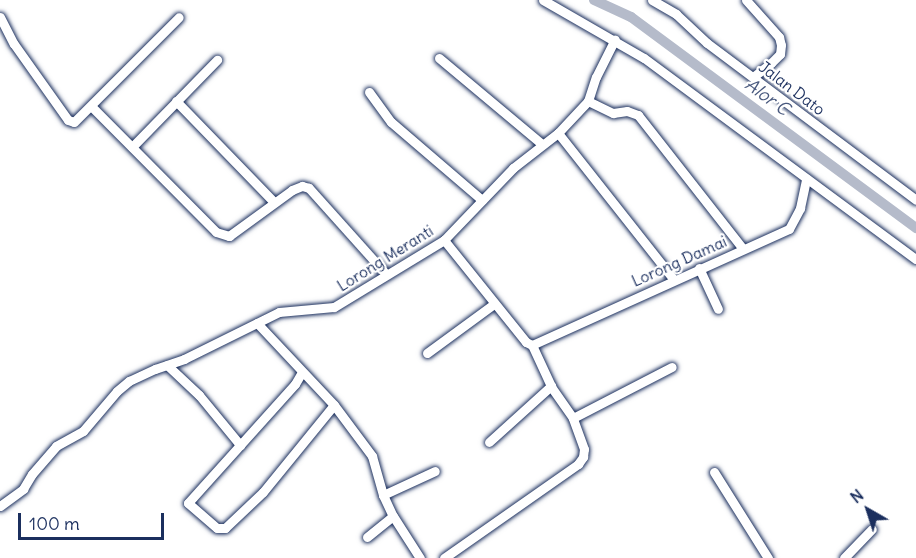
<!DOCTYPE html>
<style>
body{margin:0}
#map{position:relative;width:916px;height:558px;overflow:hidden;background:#fff;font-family:Delius,sans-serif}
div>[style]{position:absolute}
.canal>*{height:10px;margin:-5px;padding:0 5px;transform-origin:5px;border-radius:5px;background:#b5bbca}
.roads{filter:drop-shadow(0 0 2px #1b2f5e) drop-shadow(0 0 2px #1b2f5e)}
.minor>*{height:9px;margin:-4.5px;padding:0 4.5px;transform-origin:4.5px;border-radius:4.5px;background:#fff}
span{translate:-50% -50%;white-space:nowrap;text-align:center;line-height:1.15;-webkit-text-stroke:4.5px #fff;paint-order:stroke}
.street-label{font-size:16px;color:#1b2f5e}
.water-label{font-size:18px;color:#49597e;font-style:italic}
.north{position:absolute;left:838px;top:480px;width:60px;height:60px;-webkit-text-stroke:4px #fff;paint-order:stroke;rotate:321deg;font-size:16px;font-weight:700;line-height:24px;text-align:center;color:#1b2f5e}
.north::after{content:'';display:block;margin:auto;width:21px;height:27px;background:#1b2f5e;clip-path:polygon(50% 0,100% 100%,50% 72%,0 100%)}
.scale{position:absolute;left:18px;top:513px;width:146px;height:27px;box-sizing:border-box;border:3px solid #1b2f5e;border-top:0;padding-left:8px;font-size:18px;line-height:21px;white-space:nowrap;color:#1b2f5e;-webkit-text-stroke:4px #fff;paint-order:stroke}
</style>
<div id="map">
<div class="canal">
<i style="left:594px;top:0;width:41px;rotate:24.7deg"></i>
<i style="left:631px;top:17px;width:355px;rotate:36.5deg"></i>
</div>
<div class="roads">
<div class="minor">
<i style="left:543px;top:0;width:116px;rotate:29.9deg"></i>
<i style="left:644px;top:58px;width:338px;rotate:36.5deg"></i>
<i style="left:652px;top:0;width:28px;rotate:30deg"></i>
<i style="left:676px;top:14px;width:42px;rotate:43.1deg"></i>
<i style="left:707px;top:43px;width:261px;rotate:36.9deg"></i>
<i style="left:746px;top:0;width:50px;rotate:48.3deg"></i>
<i style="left:779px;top:37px;width:8px;rotate:76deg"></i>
<i style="left:781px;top:45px;width:9px;rotate:96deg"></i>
<i style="left:780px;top:54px;width:13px;rotate:135deg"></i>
<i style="left:771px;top:63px;width:23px;rotate:142deg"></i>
<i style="left:0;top:17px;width:30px;rotate:63deg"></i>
<i style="left:14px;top:44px;width:93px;rotate:54.6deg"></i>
<i style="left:68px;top:120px;width:6px;rotate:18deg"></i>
<i style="left:74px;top:122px;width:148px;rotate:-45deg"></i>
<i style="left:439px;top:58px;width:134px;rotate:39.9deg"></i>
<i style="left:369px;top:92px;width:37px;rotate:54deg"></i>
<i style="left:391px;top:122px;width:120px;rotate:40.6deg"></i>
<i style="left:176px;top:101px;width:141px;rotate:45.9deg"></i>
<i style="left:588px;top:101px;width:28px;rotate:26deg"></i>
<i style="left:613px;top:113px;width:14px;rotate:-8deg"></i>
<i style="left:627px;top:111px;width:12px;rotate:20deg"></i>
<i style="left:638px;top:115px;width:170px;rotate:51.9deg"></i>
<i style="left:92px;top:107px;width:176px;rotate:45.2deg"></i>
<i style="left:216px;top:232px;width:14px;rotate:17deg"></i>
<i style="left:229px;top:236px;width:78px;rotate:-36.1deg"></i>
<i style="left:292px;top:190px;width:11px;rotate:-22deg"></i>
<i style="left:302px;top:186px;width:7px;rotate:16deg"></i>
<i style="left:309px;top:188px;width:115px;rotate:48.2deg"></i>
<i style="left:558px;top:133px;width:187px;rotate:51.7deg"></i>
<i style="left:132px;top:147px;width:122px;rotate:-45.7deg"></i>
<i style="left:444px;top:240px;width:131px;rotate:51.2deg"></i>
<i style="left:526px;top:342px;width:7px;rotate:27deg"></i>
<i style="left:532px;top:345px;width:282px;rotate:-24.3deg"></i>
<i style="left:789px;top:229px;width:24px;rotate:-62deg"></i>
<i style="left:800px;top:208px;width:30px;rotate:-78deg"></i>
<i style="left:699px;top:268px;width:45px;rotate:65.1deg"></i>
<i style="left:257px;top:323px;width:112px;rotate:46.8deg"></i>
<i style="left:334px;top:405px;width:64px;rotate:53.3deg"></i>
<i style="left:372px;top:456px;width:41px;rotate:74.2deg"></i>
<i style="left:383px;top:495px;width:23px;rotate:65deg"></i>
<i style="left:393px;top:516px;width:50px;rotate:57.3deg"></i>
<i style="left:427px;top:353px;width:83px;rotate:-36.2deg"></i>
<i style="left:167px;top:365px;width:44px;rotate:43.2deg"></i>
<i style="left:199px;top:395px;width:65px;rotate:50.6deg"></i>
<i style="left:302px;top:372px;width:14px;rotate:120deg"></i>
<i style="left:295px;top:384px;width:160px;rotate:132deg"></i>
<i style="left:188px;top:503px;width:38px;rotate:41deg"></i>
<i style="left:217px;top:528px;width:8px"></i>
<i style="left:225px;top:528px;width:52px;rotate:-43.5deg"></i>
<i style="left:263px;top:492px;width:112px;rotate:-50.8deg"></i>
<i style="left:573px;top:418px;width:111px;rotate:-27.3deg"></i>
<i style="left:489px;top:442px;width:84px;rotate:-42.1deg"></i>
<i style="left:714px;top:472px;width:102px;rotate:57.9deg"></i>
<i style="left:383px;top:495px;width:57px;rotate:-24.8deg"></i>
<i style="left:0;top:506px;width:29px;rotate:-36deg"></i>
<i style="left:23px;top:489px;width:17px;rotate:-59deg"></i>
<i style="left:32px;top:474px;width:37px;rotate:-49deg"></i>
<i style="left:56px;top:446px;width:31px;rotate:-29deg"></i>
<i style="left:83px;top:431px;width:52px;rotate:-49.6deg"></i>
<i style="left:117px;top:391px;width:16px;rotate:-40deg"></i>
<i style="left:129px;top:381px;width:29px;rotate:-25deg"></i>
<i style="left:155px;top:369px;width:31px;rotate:-19deg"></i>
<i style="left:184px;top:359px;width:106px;rotate:-26.3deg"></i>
<i style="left:279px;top:312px;width:55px;rotate:-5.2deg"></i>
<i style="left:334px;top:307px;width:129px;rotate:-31.3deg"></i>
<i style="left:444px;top:240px;width:100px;rotate:-46.2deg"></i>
<i style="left:513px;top:168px;width:57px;rotate:-37.9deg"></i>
<i style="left:558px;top:133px;width:44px;rotate:-46.8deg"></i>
<i style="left:588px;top:101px;width:25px;rotate:-72deg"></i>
<i style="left:596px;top:77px;width:42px;rotate:-63.4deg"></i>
<i style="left:367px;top:537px;width:33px;rotate:-39deg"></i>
<i style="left:444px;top:558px;width:164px;rotate:-35deg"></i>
<i style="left:578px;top:464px;width:9px;rotate:-54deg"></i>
<i style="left:583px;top:457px;width:8px;rotate:-83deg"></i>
<i style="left:584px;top:449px;width:33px;rotate:-110deg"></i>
<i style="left:573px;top:418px;width:39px;rotate:-125deg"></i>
<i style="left:551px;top:386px;width:45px;rotate:-114.9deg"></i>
<i style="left:844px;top:558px;width:40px;rotate:-46deg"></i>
</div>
</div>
<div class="street-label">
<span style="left:792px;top:88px;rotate:37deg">Jalan Dato</span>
<span style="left:385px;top:258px;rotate:-32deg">Lorong Meranti</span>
<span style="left:679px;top:261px;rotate:-24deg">Lorong Damai</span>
</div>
<div class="water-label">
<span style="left:767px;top:97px;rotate:36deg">Alor C</span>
</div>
<div class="north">N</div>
<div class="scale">100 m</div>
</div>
